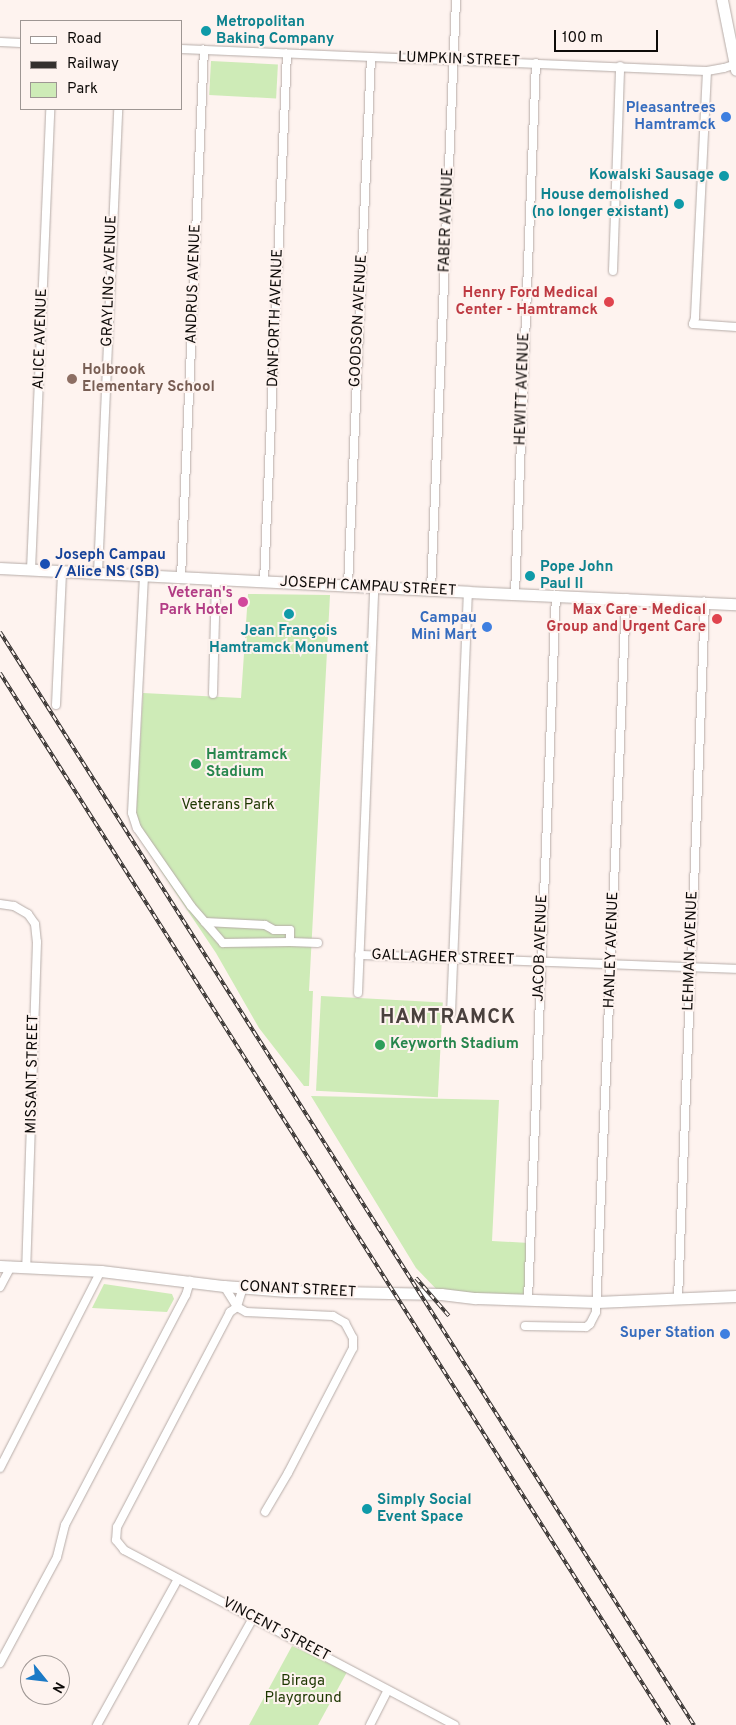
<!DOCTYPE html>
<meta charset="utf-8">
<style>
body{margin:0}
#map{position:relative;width:736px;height:1725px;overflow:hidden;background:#fef3ef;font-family:Overpass,sans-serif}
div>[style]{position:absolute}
.green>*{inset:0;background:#ceebb7;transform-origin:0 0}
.roads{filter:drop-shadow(0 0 1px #b6aca8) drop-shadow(0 0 1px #b6aca8)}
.street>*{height:8px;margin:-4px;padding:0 4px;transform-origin:4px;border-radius:4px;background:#fff}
.secondary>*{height:11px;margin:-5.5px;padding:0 5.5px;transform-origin:5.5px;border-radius:5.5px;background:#fff}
.rail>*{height:4px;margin-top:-2px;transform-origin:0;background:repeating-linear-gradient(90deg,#fef3ef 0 5.5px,#35312f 0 11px);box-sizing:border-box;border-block:1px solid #35312f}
.dots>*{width:14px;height:14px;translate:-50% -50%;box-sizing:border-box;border:2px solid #fef3ef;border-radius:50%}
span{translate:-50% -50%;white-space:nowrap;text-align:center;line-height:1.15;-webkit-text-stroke:4px #fef3ef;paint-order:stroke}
.culture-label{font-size:15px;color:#0d838f;font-weight:700}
.left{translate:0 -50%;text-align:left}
.right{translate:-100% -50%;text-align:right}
.street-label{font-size:15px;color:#0e0b09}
.shop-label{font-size:15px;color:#366cbe;font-weight:700}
.health-label{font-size:15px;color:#be3a42;font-weight:700}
.education-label{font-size:15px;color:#785e54;font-weight:700}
.transit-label{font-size:15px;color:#164399;font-weight:700}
.hotel-label{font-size:15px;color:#b23c85;font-weight:700}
.leisure-label{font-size:15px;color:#27864d;font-weight:700}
.park-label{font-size:15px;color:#1d3700}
.district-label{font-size:20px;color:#49403d;font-weight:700;letter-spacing:1px}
.legend{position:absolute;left:20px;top:20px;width:162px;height:90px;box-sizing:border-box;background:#fef3ef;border:1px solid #9e9693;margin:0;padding:6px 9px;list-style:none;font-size:15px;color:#0e0b09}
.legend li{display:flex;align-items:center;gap:10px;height:25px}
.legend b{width:25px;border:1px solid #9e9693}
.north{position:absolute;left:20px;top:1655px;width:50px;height:50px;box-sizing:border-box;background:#fef3ef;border:1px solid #9e9693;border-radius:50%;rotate:119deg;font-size:14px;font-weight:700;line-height:20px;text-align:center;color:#0e0b09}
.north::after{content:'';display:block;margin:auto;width:18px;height:22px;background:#1b7ac6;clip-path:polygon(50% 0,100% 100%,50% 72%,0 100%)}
.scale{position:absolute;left:554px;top:30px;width:104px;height:22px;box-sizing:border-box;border:2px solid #0e0b09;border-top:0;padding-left:6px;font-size:15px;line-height:18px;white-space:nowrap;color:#0e0b09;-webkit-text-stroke:4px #fef3ef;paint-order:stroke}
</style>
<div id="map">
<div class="green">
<i style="left:211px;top:61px;width:67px;height:34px;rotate:3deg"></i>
<i style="clip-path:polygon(248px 594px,330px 595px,309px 991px,313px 991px,309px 1086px,304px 1086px,259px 1028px,216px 953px,135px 832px,143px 693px,241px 698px)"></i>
<i style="left:321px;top:996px;width:122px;height:95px;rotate:3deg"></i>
<i style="clip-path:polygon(311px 1096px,499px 1100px,492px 1241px,529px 1243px,528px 1300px,441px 1294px,416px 1268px)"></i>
<i style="clip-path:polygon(104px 1284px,172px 1294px,174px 1299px,167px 1312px,92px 1308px)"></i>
<i style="clip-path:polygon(292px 1646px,347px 1672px,318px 1725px,249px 1725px)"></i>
</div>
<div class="roads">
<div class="street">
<i style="left:0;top:42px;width:21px;rotate:3deg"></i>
<i style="left:181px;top:49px;width:526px;rotate:2.4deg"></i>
<i style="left:707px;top:71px;width:17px;rotate:-10deg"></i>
<i style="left:724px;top:68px;width:13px;rotate:-18deg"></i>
<i style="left:707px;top:71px;width:247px;rotate:92.8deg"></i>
<i style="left:695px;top:318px;width:6px;rotate:108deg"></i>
<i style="left:693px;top:324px;width:43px;rotate:4deg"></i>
<i style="left:613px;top:271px;width:205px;rotate:-88deg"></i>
<i style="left:31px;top:570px;width:461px;rotate:-87.6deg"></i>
<i style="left:98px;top:573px;width:464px;rotate:-87.5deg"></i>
<i style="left:144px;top:576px;width:237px;rotate:92.9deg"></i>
<i style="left:132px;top:813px;width:16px;rotate:72deg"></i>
<i style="left:137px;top:828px;width:95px;rotate:55.3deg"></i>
<i style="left:191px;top:906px;width:21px;rotate:49deg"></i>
<i style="left:205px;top:922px;width:60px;rotate:2.9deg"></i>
<i style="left:265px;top:925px;width:10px;rotate:29deg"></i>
<i style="left:274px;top:930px;width:16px"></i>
<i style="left:290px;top:930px;width:12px;rotate:90deg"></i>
<i style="left:290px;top:942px;width:67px;rotate:179.1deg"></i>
<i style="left:223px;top:943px;width:28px;rotate:-131deg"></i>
<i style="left:181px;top:578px;width:529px;rotate:-87.51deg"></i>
<i style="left:264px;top:582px;width:529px;rotate:-87.51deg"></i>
<i style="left:348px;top:586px;width:529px;rotate:-87.51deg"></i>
<i style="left:431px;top:590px;width:591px;rotate:-87.57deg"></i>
<i style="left:515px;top:594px;width:531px;rotate:-87.74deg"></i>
<i style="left:213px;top:694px;width:115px;rotate:-88.5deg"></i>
<i style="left:56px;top:705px;width:134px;rotate:-87.4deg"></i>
<i style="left:0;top:904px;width:14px;rotate:8deg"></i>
<i style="left:14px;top:906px;width:16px;rotate:30deg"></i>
<i style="left:28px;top:914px;width:12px;rotate:55deg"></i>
<i style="left:35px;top:924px;width:18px;rotate:84deg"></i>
<i style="left:37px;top:942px;width:324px;rotate:91.9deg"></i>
<i style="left:290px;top:942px;width:28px;rotate:2deg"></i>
<i style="left:359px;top:955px;width:377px;rotate:2.1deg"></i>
<i style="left:358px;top:993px;width:405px;rotate:-87.7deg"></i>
<i style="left:451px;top:1013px;width:421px;rotate:-87.7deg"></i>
<i style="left:224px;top:1286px;width:25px;rotate:58deg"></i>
<i style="left:237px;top:1307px;width:10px;rotate:29deg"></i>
<i style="left:246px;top:1312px;width:87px;rotate:2.6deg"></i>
<i style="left:333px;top:1316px;width:14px;rotate:30deg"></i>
<i style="left:345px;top:1323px;width:17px;rotate:62deg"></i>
<i style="left:353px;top:1338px;width:10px;rotate:90deg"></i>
<i style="left:353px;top:1348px;width:141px;rotate:117.5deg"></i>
<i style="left:288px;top:1473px;width:45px;rotate:120.5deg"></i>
<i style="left:0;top:1287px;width:24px;rotate:-62deg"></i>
<i style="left:243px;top:1287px;width:21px;rotate:107deg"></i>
<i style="left:237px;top:1307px;width:9px;rotate:144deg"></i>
<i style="left:230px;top:1312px;width:243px;rotate:117.7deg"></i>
<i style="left:117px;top:1527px;width:13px;rotate:94deg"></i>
<i style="left:116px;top:1540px;width:13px;rotate:51deg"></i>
<i style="left:124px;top:1550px;width:374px;rotate:27.9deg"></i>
<i style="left:678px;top:1299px;width:698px;rotate:-87.78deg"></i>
<i style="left:528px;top:1300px;width:706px;rotate:-87.73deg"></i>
<i style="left:525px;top:1326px;width:61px;rotate:0.9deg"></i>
<i style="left:586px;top:1327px;width:5px;rotate:-37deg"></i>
<i style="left:590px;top:1324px;width:13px;rotate:-63deg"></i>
<i style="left:596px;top:1312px;width:715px;rotate:-87.59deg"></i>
<i style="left:0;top:1468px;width:221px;rotate:-62.9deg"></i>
<i style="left:0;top:1663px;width:120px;rotate:-61.7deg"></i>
<i style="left:57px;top:1557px;width:33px;rotate:-76deg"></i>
<i style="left:65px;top:1525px;width:260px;rotate:-62.3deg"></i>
<i style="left:186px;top:1295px;width:15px;rotate:-74deg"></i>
<i style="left:97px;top:1725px;width:167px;rotate:-61deg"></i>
<i style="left:193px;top:1725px;width:123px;rotate:-60.7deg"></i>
<i style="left:370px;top:1725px;width:39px;rotate:-63deg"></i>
</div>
<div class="secondary">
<i style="left:722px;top:0;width:71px;rotate:78.7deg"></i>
<i style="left:0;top:568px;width:469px;rotate:2.9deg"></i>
<i style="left:468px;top:592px;width:268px;rotate:2.6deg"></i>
<i style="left:0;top:1266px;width:101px;rotate:2.8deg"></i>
<i style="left:101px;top:1271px;width:124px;rotate:7deg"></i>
<i style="left:224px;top:1286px;width:63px;rotate:4.5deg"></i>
<i style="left:287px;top:1291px;width:154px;rotate:1.1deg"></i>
<i style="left:441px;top:1294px;width:35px;rotate:7deg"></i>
<i style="left:476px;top:1298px;width:121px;rotate:1.9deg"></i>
<i style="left:597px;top:1302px;width:139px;rotate:-2.5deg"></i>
</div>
</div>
<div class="rail">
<i style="left:0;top:632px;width:1295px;rotate:57.59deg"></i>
<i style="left:0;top:673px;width:1247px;rotate:57.55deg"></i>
<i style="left:416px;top:1278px;width:50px;rotate:49deg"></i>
</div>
<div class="dots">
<i style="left:206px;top:31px;background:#0f9aa8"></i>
<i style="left:726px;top:117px;background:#3f7fe0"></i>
<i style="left:724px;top:176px;background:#0f9aa8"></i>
<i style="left:679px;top:204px;background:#0f9aa8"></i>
<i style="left:609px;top:302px;background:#e0444e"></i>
<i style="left:72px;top:379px;background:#8d6e63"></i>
<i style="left:45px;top:564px;background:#1a4fb4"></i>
<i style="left:530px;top:576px;background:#0f9aa8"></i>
<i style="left:243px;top:602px;background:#d1479c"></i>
<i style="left:289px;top:614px;background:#0f9aa8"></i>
<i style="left:717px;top:619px;background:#e0444e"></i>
<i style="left:487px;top:627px;background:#3f7fe0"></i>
<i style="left:196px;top:764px;background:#2e9e5b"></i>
<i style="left:380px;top:1045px;background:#2e9e5b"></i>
<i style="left:725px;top:1334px;background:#3f7fe0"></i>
<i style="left:367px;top:1509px;background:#0f9aa8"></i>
</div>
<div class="culture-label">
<span class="left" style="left:216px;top:31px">Metropolitan<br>Baking Company</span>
<span class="right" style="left:714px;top:176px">Kowalski Sausage</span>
<span class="right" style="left:669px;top:204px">House demolished<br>(no longer existant)</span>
<span class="left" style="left:540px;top:576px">Pope John<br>Paul II</span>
<span style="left:289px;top:640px">Jean François<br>Hamtramck Monument</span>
<span class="left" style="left:377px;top:1509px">Simply Social<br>Event Space</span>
</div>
<div class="street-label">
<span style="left:459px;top:60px;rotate:2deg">LUMPKIN STREET</span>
<span style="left:447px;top:220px;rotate:-88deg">FABER AVENUE</span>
<span style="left:110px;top:281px;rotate:-88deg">GRAYLING AVENUE</span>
<span style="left:194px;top:284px;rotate:-88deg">ANDRUS AVENUE</span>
<span style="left:276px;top:318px;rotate:-88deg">DANFORTH AVENUE</span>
<span style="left:359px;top:321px;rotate:-87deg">GOODSON AVENUE</span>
<span style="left:41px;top:339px;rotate:-88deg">ALICE AVENUE</span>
<span style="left:523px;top:389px;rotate:-88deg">HEWITT AVENUE</span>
<span style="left:368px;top:587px;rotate:3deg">JOSEPH CAMPAU STREET</span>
<span style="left:541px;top:948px;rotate:-88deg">JACOB AVENUE</span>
<span style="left:612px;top:950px;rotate:-88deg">HANLEY AVENUE</span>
<span style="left:691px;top:951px;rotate:-88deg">LEHMAN AVENUE</span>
<span style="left:443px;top:958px;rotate:2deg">GALLAGHER STREET</span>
<span style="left:33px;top:1074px;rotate:-89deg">MISSANT STREET</span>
<span style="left:298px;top:1290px;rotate:3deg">CONANT STREET</span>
<span style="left:276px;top:1630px;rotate:28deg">VINCENT STREET</span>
</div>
<div class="shop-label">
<span class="right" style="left:716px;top:117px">Pleasantrees<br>Hamtramck</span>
<span class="right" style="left:477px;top:627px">Campau<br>Mini Mart</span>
<span class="right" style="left:715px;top:1334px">Super Station</span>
</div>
<div class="health-label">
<span class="right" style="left:598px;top:302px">Henry Ford Medical<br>Center - Hamtramck</span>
<span class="right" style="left:706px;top:619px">Max Care - Medical<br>Group and Urgent Care</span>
</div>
<div class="education-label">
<span class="left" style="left:82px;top:379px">Holbrook<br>Elementary School</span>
</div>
<div class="transit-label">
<span class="left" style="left:55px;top:564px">Joseph Campau<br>/ Alice NS (SB)</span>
</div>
<div class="hotel-label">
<span class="right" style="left:233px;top:602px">Veteran's<br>Park Hotel</span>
</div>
<div class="leisure-label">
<span class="left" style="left:206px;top:764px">Hamtramck<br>Stadium</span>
<span class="left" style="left:390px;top:1045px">Keyworth Stadium</span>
</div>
<div class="park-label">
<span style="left:228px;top:806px">Veterans Park</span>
<span style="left:303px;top:1690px">Biraga<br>Playground</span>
</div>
<div class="district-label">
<span style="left:448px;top:1018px">HAMTRAMCK</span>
</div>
<ul class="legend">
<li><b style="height:6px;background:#fff"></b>Road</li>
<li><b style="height:6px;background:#35312f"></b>Railway</li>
<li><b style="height:14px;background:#ceebb7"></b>Park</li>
</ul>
<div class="north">N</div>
<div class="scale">100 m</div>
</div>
